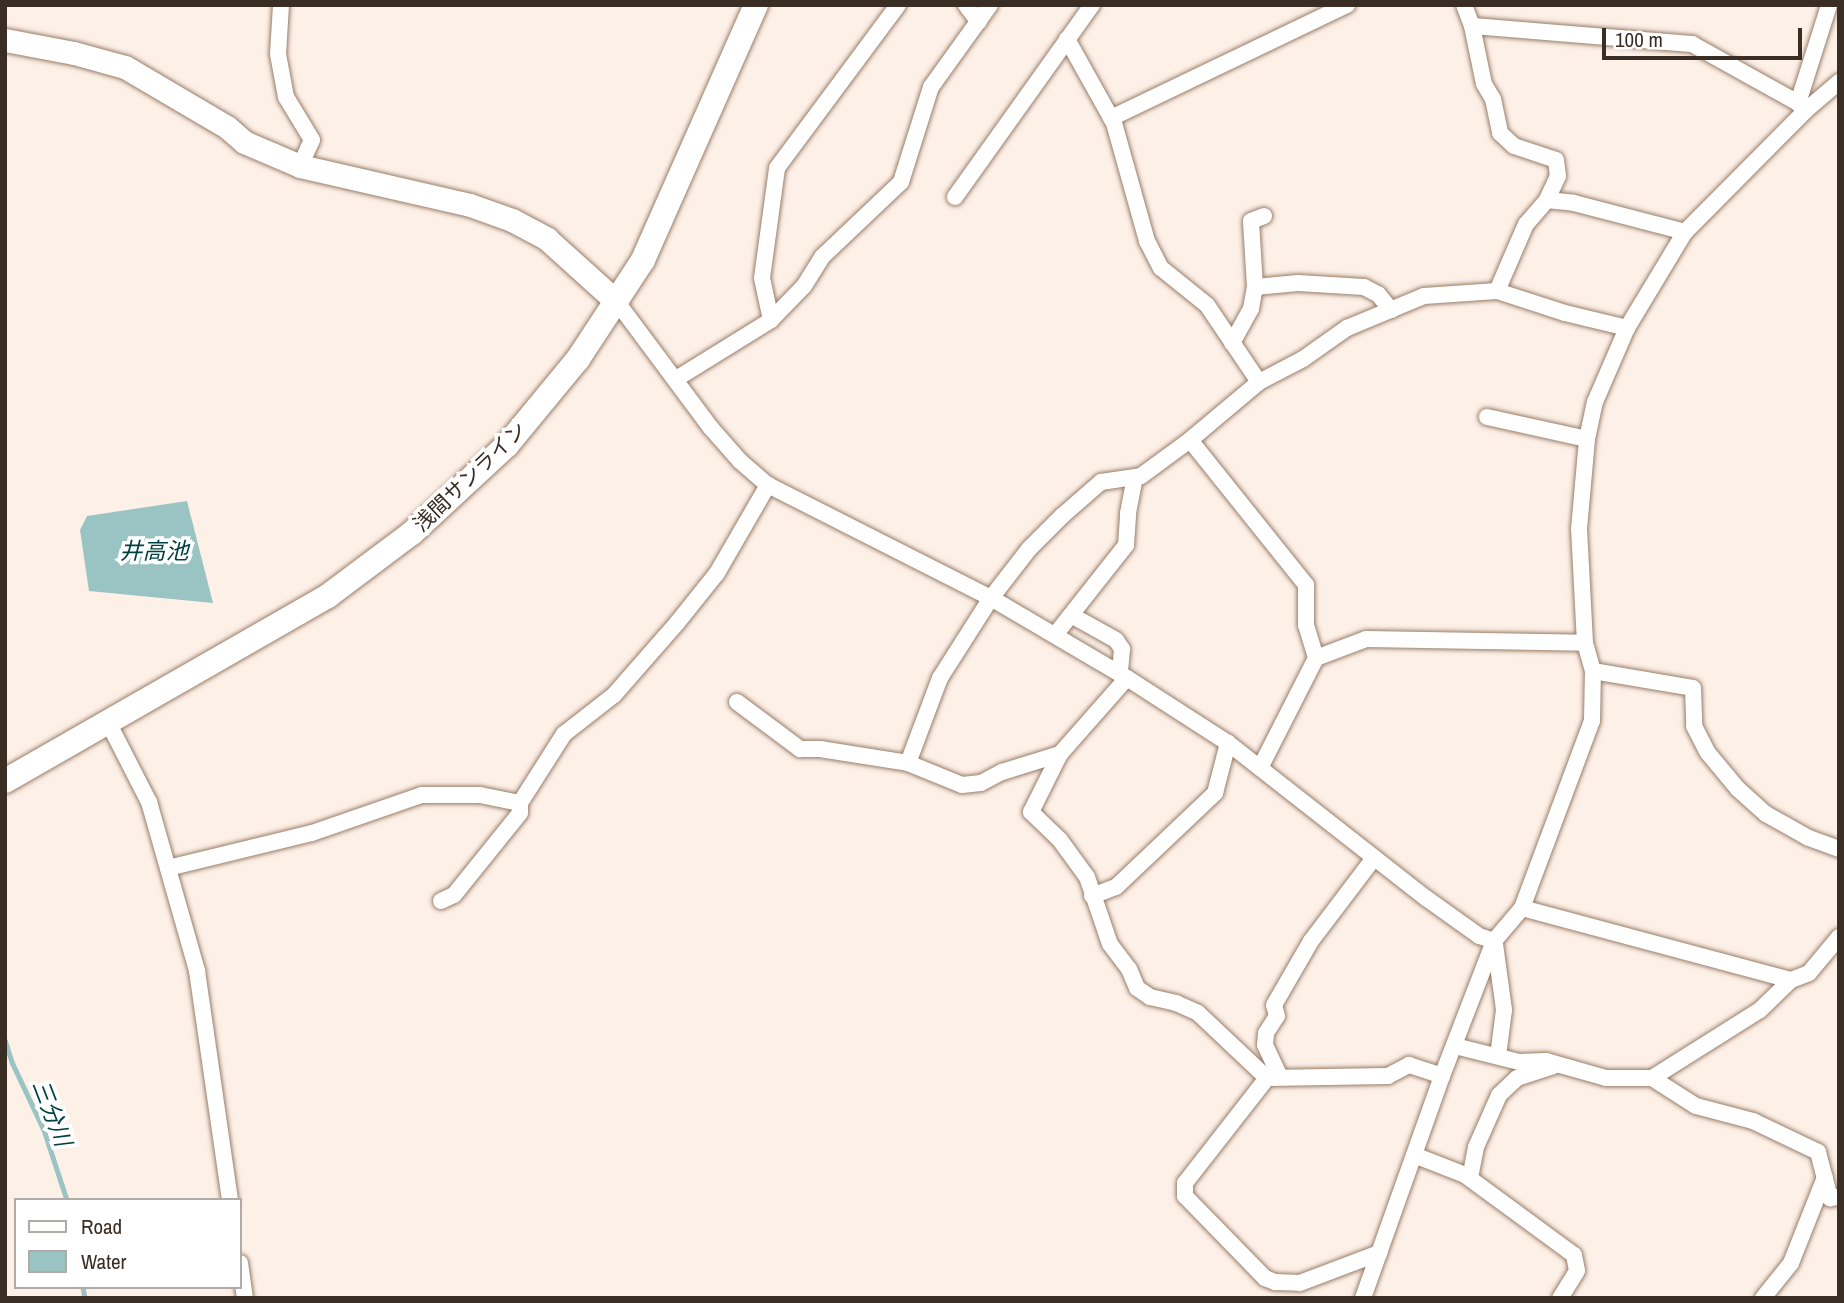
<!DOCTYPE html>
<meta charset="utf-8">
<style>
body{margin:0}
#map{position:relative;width:1844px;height:1303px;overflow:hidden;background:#fdf0e7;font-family:"Archivo Narrow","Noto Sans JP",sans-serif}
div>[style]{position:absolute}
.water>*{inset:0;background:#9ac3c4}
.stream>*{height:4.5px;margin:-2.25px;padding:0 2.25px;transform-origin:2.25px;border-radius:2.25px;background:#9ac3c4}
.roads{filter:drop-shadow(0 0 2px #997d68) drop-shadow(0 0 2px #997d68)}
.street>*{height:16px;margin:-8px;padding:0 8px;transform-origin:8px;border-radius:8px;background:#fff}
.secondary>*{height:23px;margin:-11.5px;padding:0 11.5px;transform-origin:11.5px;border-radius:11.5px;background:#fff}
.primary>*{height:24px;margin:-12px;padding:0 12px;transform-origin:12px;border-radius:12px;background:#fff}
span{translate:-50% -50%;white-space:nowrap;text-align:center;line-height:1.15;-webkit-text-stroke:7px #fff;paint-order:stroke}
.street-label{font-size:21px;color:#392d24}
.water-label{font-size:23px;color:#004143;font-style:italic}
.frame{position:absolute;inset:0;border:7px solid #392d24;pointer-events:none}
.legend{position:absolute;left:14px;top:1198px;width:228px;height:91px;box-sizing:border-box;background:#fff;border:2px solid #b0aba7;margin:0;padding:9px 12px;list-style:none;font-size:21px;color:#392d24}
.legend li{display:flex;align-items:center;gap:14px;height:35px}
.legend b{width:35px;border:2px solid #b0aba7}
.scale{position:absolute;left:1602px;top:28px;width:200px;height:32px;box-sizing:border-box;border:4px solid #392d24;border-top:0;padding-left:9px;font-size:21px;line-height:24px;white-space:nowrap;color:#392d24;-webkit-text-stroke:5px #fff;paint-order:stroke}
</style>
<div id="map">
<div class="water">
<i style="clip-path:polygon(187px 501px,213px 603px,89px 591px,80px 530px,87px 516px)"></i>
</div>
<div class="stream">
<i style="left:5px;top:1040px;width:23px;rotate:72deg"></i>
<i style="left:12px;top:1062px;width:75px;rotate:64.8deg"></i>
<i style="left:44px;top:1130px;width:74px;rotate:71.8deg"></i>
<i style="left:83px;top:1287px;width:11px;rotate:80deg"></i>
</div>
<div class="roads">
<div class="street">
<i style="left:281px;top:5px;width:49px;rotate:93.5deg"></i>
<i style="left:278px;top:54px;width:44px;rotate:79.5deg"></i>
<i style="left:286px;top:97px;width:50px;rotate:58.8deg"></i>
<i style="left:312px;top:140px;width:29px;rotate:115deg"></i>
<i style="left:966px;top:5px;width:21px;rotate:53deg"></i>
<i style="left:1464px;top:5px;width:22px;rotate:69deg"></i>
<i style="left:1472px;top:26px;width:59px;rotate:78.3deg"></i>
<i style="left:1484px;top:84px;width:17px;rotate:59deg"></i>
<i style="left:1493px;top:99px;width:35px;rotate:78deg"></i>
<i style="left:1500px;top:133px;width:19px;rotate:43deg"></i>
<i style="left:1514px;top:146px;width:44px;rotate:18.4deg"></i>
<i style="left:1556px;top:160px;width:16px;rotate:83deg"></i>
<i style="left:1558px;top:176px;width:26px;rotate:115deg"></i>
<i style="left:1547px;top:200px;width:32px;rotate:131deg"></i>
<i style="left:1526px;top:224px;width:73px;rotate:113.4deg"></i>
<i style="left:1472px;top:26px;width:221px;rotate:4.7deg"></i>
<i style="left:1692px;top:44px;width:121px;rotate:29.1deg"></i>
<i style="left:1798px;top:103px;width:11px;rotate:49deg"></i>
<i style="left:1067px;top:39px;width:96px;rotate:60.8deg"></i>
<i style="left:1114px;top:123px;width:123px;rotate:74.4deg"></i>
<i style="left:1147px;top:241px;width:30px;rotate:63deg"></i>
<i style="left:1161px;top:268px;width:59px;rotate:38.8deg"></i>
<i style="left:1207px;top:305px;width:93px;rotate:56deg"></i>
<i style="left:1798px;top:103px;width:103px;rotate:-72.4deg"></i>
<i style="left:1111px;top:118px;width:262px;rotate:-25.6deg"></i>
<i style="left:955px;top:197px;width:236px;rotate:-54.5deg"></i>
<i style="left:1547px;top:200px;width:27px;rotate:6deg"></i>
<i style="left:1574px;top:203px;width:115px;rotate:14.6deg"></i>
<i style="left:1255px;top:287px;width:43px;rotate:-5.3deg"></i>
<i style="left:1298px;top:283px;width:66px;rotate:3.5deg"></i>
<i style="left:1364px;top:287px;width:16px;rotate:27deg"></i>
<i style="left:1378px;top:294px;width:21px;rotate:51deg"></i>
<i style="left:617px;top:302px;width:157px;rotate:53.3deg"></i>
<i style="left:711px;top:428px;width:44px;rotate:48.7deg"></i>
<i style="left:740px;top:461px;width:37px;rotate:41deg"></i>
<i style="left:768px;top:485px;width:250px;rotate:26.9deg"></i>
<i style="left:991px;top:598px;width:158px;rotate:30.5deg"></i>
<i style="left:1127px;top:678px;width:120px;rotate:32.8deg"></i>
<i style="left:1228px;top:743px;width:251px;rotate:38.1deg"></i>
<i style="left:1426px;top:898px;width:65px;rotate:35.6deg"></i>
<i style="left:1479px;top:936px;width:16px;rotate:18deg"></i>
<i style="left:771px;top:320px;width:43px;rotate:-102.1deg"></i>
<i style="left:762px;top:278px;width:111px;rotate:-82.2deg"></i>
<i style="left:777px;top:168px;width:203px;rotate:-53.4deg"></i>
<i style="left:1232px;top:343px;width:39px;rotate:-61deg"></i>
<i style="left:1251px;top:309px;width:22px;rotate:-80deg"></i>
<i style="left:1255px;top:287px;width:66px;rotate:-93.5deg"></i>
<i style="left:1251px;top:221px;width:14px;rotate:-21deg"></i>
<i style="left:676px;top:379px;width:112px;rotate:-31.8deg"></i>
<i style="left:771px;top:320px;width:47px;rotate:-45.9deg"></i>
<i style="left:804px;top:286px;width:34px;rotate:-58deg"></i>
<i style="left:822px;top:257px;width:109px;rotate:-43.5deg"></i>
<i style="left:901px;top:182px;width:100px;rotate:-72.5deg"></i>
<i style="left:931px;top:87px;width:101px;rotate:-54.3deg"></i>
<i style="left:1487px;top:417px;width:102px;rotate:12.4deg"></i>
<i style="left:1190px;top:440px;width:186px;rotate:51.3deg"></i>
<i style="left:1306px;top:585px;width:40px;rotate:90deg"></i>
<i style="left:1306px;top:625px;width:34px;rotate:73deg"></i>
<i style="left:1071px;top:615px;width:51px;rotate:29.1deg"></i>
<i style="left:1116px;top:640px;width:11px;rotate:56deg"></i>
<i style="left:1122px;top:649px;width:24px;rotate:95deg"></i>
<i style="left:1055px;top:635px;width:115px;rotate:-51.7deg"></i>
<i style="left:1126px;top:545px;width:32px;rotate:-86deg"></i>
<i style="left:1128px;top:513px;width:36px;rotate:-79deg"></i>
<i style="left:1593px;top:671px;width:101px;rotate:9.6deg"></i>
<i style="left:1693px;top:688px;width:38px;rotate:88deg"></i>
<i style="left:1694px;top:726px;width:30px;rotate:63deg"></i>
<i style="left:1708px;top:753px;width:47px;rotate:50.2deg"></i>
<i style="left:1738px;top:789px;width:38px;rotate:42deg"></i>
<i style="left:1766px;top:814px;width:49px;rotate:29.2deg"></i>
<i style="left:1809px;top:838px;width:32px;rotate:20deg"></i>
<i style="left:1127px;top:678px;width:101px;rotate:131.4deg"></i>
<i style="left:1060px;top:754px;width:65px;rotate:116.6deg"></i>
<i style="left:1031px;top:812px;width:40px;rotate:44deg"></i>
<i style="left:1060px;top:840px;width:46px;rotate:53.9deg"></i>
<i style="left:1087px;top:877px;width:71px;rotate:71.1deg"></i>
<i style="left:1110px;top:944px;width:31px;rotate:53deg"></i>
<i style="left:1129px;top:969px;width:21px;rotate:67deg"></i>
<i style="left:1137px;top:988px;width:16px;rotate:35deg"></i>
<i style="left:1150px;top:997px;width:27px;rotate:13deg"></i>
<i style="left:1176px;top:1003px;width:24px;rotate:24deg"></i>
<i style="left:1198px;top:1013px;width:95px;rotate:43.3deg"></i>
<i style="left:1267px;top:1078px;width:121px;rotate:-0.9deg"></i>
<i style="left:1388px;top:1076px;width:24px;rotate:-28deg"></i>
<i style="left:1409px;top:1065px;width:35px;rotate:18deg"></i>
<i style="left:737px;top:702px;width:79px;rotate:36.7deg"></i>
<i style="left:800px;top:749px;width:20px"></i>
<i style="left:820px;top:749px;width:89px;rotate:9deg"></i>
<i style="left:908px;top:763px;width:58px;rotate:22.2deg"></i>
<i style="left:962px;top:785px;width:19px;rotate:-6deg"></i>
<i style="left:981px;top:783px;width:24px;rotate:-28deg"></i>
<i style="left:1002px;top:772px;width:61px;rotate:-17.2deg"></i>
<i style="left:108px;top:722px;width:90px;rotate:62.9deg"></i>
<i style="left:149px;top:802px;width:176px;rotate:74.1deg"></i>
<i style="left:197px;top:971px;width:231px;rotate:81.8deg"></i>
<i style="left:908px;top:763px;width:91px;rotate:-69.4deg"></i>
<i style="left:940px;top:678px;width:95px;rotate:-57.5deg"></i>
<i style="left:991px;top:598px;width:62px;rotate:-52.2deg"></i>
<i style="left:1029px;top:549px;width:47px;rotate:-45deg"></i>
<i style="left:1062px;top:516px;width:52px;rotate:-41.1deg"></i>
<i style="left:1101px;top:482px;width:40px;rotate:-8.5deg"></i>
<i style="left:1141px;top:476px;width:61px;rotate:-36.3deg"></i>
<i style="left:1190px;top:440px;width:90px;rotate:-40deg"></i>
<i style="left:1259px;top:382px;width:50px;rotate:-27.6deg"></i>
<i style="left:1303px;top:359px;width:54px;rotate:-35.2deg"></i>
<i style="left:1347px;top:328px;width:83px;rotate:-22.6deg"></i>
<i style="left:1424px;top:296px;width:73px;rotate:-3.9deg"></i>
<i style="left:1497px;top:291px;width:71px;rotate:17.9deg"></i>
<i style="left:1565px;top:313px;width:64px;rotate:13.6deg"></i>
<i style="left:1260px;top:768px;width:123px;rotate:-63deg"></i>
<i style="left:1316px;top:658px;width:53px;rotate:-20.8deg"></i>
<i style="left:1366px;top:639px;width:219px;rotate:1deg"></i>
<i style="left:168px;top:868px;width:148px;rotate:-13.7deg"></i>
<i style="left:312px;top:833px;width:116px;rotate:-19.1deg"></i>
<i style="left:422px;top:795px;width:58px"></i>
<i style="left:480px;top:795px;width:41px;rotate:11.3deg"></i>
<i style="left:1092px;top:896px;width:26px;rotate:-21deg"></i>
<i style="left:1116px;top:887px;width:137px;rotate:-43.5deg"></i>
<i style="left:1215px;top:793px;width:52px;rotate:-75.4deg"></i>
<i style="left:441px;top:901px;width:14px;rotate:-25deg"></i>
<i style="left:454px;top:895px;width:105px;rotate:-51.2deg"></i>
<i style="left:520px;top:813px;width:10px;rotate:-90deg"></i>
<i style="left:520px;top:803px;width:82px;rotate:-57.5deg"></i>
<i style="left:564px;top:734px;width:63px;rotate:-38deg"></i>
<i style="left:614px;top:695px;width:96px;rotate:-48.8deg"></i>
<i style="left:677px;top:623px;width:64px;rotate:-51.3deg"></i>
<i style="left:717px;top:573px;width:102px;rotate:-59.9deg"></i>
<i style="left:1522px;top:908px;width:278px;rotate:15deg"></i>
<i style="left:1791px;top:980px;width:19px;rotate:-21deg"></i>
<i style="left:1809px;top:973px;width:47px;rotate:-50.2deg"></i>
<i style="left:1495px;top:944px;width:67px;rotate:82.2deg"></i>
<i style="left:1504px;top:1010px;width:46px;rotate:97.4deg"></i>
<i style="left:1455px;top:1046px;width:66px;rotate:14deg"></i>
<i style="left:1519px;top:1062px;width:27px;rotate:-2deg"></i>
<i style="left:1546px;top:1061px;width:62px;rotate:15.8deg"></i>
<i style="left:1606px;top:1078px;width:46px"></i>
<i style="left:1652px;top:1078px;width:52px;rotate:32.5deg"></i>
<i style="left:1696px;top:1106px;width:59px;rotate:14.7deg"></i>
<i style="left:1753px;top:1121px;width:72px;rotate:25.5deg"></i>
<i style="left:1818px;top:1152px;width:48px;rotate:75.4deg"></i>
<i style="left:1830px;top:1198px;width:9px;rotate:-6deg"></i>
<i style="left:1280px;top:1077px;width:35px;rotate:-115deg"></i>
<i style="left:1265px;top:1045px;width:12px;rotate:-85deg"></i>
<i style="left:1266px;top:1033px;width:20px;rotate:-57deg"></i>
<i style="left:1277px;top:1016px;width:11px;rotate:-105deg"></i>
<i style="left:1274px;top:1005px;width:74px;rotate:-60deg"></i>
<i style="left:1311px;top:941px;width:104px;rotate:-52.8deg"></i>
<i style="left:1267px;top:1078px;width:133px;rotate:128deg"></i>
<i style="left:1185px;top:1183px;width:13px;rotate:90deg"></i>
<i style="left:1185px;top:1196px;width:115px;rotate:45.7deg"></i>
<i style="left:1265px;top:1278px;width:11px;rotate:22deg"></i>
<i style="left:1275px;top:1282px;width:25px;rotate:2deg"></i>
<i style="left:1300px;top:1283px;width:85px;rotate:-20.8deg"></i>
<i style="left:1652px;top:1078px;width:128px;rotate:-32.2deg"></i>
<i style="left:1760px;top:1010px;width:43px;rotate:-44.1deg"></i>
<i style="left:1414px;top:1155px;width:55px;rotate:21.4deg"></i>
<i style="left:1465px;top:1175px;width:135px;rotate:36.3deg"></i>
<i style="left:1574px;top:1255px;width:16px;rotate:79deg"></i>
<i style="left:1577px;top:1271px;width:32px;rotate:122deg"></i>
<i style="left:1470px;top:1178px;width:32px;rotate:-79deg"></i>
<i style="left:1476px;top:1147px;width:57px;rotate:-66.1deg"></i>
<i style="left:1499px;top:1095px;width:25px;rotate:-43deg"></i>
<i style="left:1517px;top:1078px;width:38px;rotate:-18deg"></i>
<i style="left:240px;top:1263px;width:35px;rotate:82deg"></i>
<i style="left:1363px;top:1298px;width:236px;rotate:-70.4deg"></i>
<i style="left:1442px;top:1076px;width:145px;rotate:-68.9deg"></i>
<i style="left:1494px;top:941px;width:43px;rotate:-49.7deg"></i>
<i style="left:1522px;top:908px;width:200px;rotate:-69.5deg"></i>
<i style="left:1592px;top:721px;width:50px;rotate:-88.9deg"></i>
<i style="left:1593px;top:671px;width:29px;rotate:-106deg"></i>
<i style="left:1585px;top:643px;width:114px;rotate:-93deg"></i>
<i style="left:1579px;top:529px;width:90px;rotate:-84.9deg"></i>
<i style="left:1587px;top:439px;width:38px;rotate:-78deg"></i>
<i style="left:1595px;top:402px;width:81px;rotate:-66.6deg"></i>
<i style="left:1627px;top:328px;width:112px;rotate:-58.9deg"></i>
<i style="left:1685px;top:232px;width:170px;rotate:-45.2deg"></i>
<i style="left:1805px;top:111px;width:45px;rotate:-40.5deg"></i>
<i style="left:1763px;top:1298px;width:45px;rotate:-51.3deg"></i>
<i style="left:1791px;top:1263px;width:92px;rotate:-68.4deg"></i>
</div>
<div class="secondary">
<i style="left:5px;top:40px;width:70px;rotate:10.7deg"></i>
<i style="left:74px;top:53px;width:53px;rotate:15.4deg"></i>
<i style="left:125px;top:67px;width:118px;rotate:30.5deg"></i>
<i style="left:227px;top:127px;width:23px;rotate:41deg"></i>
<i style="left:244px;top:142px;width:61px;rotate:23.2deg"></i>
<i style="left:300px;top:166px;width:174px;rotate:12.9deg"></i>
<i style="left:470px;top:205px;width:45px;rotate:19.7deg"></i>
<i style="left:512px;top:220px;width:40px;rotate:28deg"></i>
<i style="left:547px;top:239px;width:94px;rotate:42deg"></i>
</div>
<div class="primary">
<i style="left:5px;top:781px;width:372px;rotate:-29.8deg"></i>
<i style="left:328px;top:596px;width:105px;rotate:-36.9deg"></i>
<i style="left:412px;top:533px;width:129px;rotate:-42.8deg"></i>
<i style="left:507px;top:445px;width:112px;rotate:-50.5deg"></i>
<i style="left:578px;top:359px;width:118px;rotate:-56.7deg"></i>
<i style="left:643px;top:260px;width:279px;rotate:-66.1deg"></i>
</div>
</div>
<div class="street-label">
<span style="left:470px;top:477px;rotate:-44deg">浅間サンライン</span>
</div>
<div class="water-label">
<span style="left:154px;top:551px">井高池</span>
<span style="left:52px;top:1113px;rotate:69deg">三分川</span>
</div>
<div class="frame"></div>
<ul class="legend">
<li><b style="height:9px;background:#fff"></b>Road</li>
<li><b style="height:19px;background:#9ac3c4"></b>Water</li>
</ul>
<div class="scale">100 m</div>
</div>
